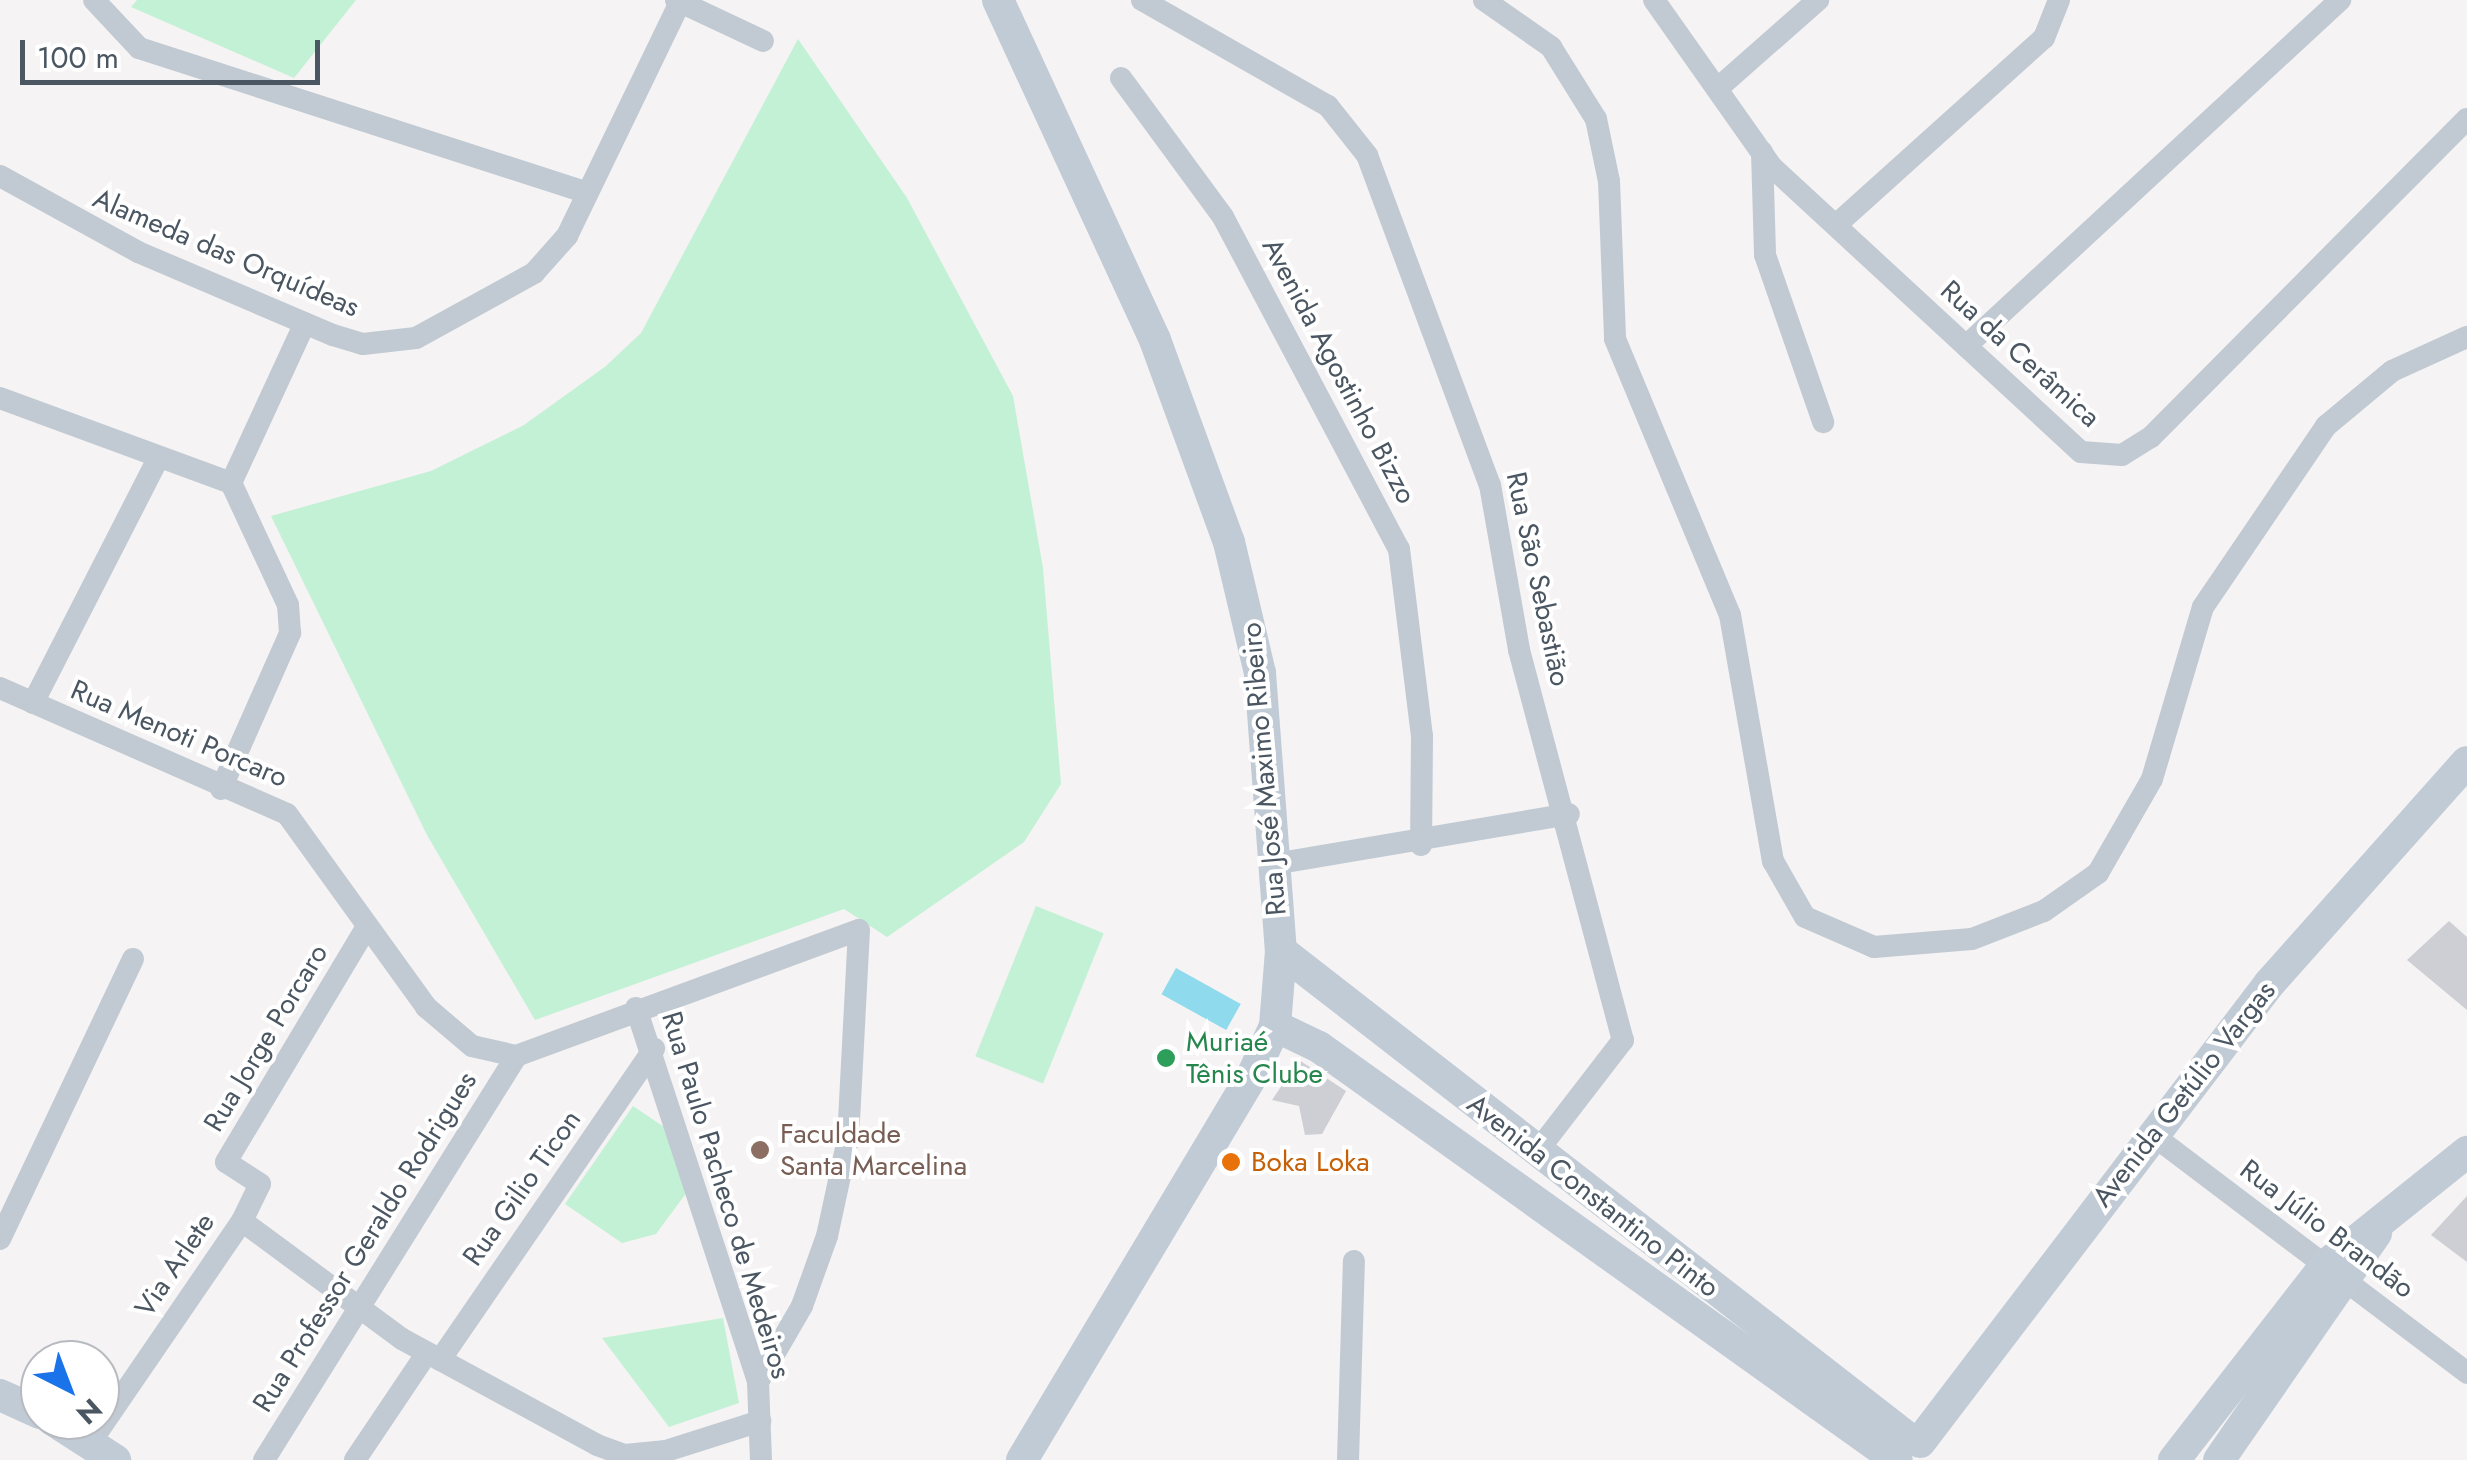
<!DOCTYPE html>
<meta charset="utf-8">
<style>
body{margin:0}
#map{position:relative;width:2467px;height:1460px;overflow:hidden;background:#f5f3f3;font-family:Jost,sans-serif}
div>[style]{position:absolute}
.green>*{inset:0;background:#c3f1d5;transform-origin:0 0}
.water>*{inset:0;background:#90daee;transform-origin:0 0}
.building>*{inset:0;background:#cdcfd5}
.street>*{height:22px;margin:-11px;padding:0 11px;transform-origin:11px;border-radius:11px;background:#c1cad2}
.secondary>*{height:32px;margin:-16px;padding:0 16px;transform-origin:16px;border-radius:16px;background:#c1cbd6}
.dots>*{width:28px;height:28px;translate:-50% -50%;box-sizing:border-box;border:5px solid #fff;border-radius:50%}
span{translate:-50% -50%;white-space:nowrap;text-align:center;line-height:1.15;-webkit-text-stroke:8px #fff;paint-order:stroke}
.street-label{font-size:28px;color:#4a5661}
.leisure-label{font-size:28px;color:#27864d}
.left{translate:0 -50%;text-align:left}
.education-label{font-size:28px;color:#785e54}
.food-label{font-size:28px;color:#c56008}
.north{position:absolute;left:20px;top:1340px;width:100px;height:100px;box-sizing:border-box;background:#fff;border:2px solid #b7bbc0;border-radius:50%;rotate:138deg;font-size:28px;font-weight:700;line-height:40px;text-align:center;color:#4a5661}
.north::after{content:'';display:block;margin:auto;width:35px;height:45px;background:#1a73e8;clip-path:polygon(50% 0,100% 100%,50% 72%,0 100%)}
.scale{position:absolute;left:20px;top:40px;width:300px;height:45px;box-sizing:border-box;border:5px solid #4a5661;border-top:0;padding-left:12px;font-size:30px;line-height:35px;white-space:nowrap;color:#4a5661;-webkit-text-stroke:8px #fff;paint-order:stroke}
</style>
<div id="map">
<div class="green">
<i style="clip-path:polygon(137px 0,356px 0,294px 78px,131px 7px)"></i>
<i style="clip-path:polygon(798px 39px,907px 198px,1013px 396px,1043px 568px,1061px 784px,1024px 842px,887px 937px,844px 909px,535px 1020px,427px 835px,271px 516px,431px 471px,524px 425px,606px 366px,641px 333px)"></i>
<i style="left:1036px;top:906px;width:73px;height:162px;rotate:22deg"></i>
<i style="clip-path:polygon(633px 1106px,667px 1129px,687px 1192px,656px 1234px,622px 1243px,565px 1204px)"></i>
<i style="clip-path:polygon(723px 1318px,739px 1403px,669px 1427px,602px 1338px)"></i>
</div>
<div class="water">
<i style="left:1176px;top:968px;width:74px;height:30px;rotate:29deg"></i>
</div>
<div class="building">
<i style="clip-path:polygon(2449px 921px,2467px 937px,2467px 1010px,2407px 960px)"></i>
<i style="clip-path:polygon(1299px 1060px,1346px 1091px,1322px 1134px,1305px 1135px,1299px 1106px,1272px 1100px)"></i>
<i style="clip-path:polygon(2467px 1196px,2467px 1262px,2431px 1235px)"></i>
</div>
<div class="street">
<i style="left:94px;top:0;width:66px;rotate:46.8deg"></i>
<i style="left:139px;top:48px;width:471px;rotate:17.9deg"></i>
<i style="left:676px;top:0;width:96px;rotate:25.2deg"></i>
<i style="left:1142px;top:0;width:214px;rotate:29.7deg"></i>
<i style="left:1328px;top:106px;width:63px;rotate:51.5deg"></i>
<i style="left:1367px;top:155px;width:352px;rotate:69.6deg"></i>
<i style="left:1490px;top:485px;width:168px;rotate:80deg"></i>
<i style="left:1519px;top:650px;width:404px;rotate:75.1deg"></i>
<i style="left:1623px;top:1040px;width:143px;rotate:127.6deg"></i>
<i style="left:1484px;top:0;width:82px;rotate:35deg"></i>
<i style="left:1551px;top:47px;width:85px;rotate:58deg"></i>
<i style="left:1596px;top:119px;width:63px;rotate:78.2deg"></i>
<i style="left:1609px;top:181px;width:158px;rotate:87.8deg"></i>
<i style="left:1615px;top:339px;width:299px;rotate:67.4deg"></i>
<i style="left:1730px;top:615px;width:250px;rotate:80.1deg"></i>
<i style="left:1773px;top:861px;width:64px;rotate:60.3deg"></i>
<i style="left:1805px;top:917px;width:75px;rotate:23.5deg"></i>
<i style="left:1874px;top:947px;width:98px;rotate:-4.7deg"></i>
<i style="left:1972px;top:939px;width:77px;rotate:-21.3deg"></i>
<i style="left:2044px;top:911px;width:66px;rotate:-35.1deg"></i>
<i style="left:2098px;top:873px;width:108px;rotate:-60.1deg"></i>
<i style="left:2152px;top:779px;width:179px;rotate:-73.5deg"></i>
<i style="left:2203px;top:607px;width:219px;rotate:-55.8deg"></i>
<i style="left:2326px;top:426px;width:86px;rotate:-39.8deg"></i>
<i style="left:2392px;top:371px;width:82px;rotate:-24.4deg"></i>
<i style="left:1654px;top:0;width:204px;rotate:54.8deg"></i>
<i style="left:1772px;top:167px;width:420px;rotate:42.7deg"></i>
<i style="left:2081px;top:452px;width:41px;rotate:4.2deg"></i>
<i style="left:2122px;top:455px;width:34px;rotate:-32deg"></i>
<i style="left:2151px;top:437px;width:448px;rotate:-45.2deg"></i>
<i style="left:1121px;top:78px;width:172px;rotate:53.7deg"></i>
<i style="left:1223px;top:217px;width:376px;rotate:62.1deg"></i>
<i style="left:1399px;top:549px;width:188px;rotate:83deg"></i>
<i style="left:1422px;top:736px;width:109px;rotate:90.5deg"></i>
<i style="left:1717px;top:89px;width:135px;rotate:-41.4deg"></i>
<i style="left:1762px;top:152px;width:103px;rotate:88.3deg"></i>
<i style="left:1765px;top:255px;width:177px;rotate:70.8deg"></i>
<i style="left:0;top:176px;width:158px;rotate:28.8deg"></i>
<i style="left:138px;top:252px;width:212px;rotate:23.1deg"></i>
<i style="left:333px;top:335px;width:31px;rotate:17deg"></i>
<i style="left:363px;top:344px;width:53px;rotate:-6.5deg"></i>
<i style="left:416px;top:338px;width:135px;rotate:-28.8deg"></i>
<i style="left:534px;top:273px;width:50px;rotate:-48.3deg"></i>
<i style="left:567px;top:236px;width:260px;rotate:-64.2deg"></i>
<i style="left:1836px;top:225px;width:280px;rotate:-42deg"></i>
<i style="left:2044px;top:38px;width:41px;rotate:-68.5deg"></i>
<i style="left:1966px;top:346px;width:510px;rotate:-42.77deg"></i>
<i style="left:0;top:398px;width:246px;rotate:20.2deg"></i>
<i style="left:0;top:688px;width:313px;rotate:23.7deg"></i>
<i style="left:287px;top:814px;width:238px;rotate:54.2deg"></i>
<i style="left:426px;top:1007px;width:60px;rotate:40.3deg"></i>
<i style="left:472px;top:1046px;width:45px;rotate:12.8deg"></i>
<i style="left:516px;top:1056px;width:365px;rotate:-20.2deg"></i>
<i style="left:859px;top:930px;width:209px;rotate:93deg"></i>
<i style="left:848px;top:1139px;width:99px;rotate:102.2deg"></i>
<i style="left:827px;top:1236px;width:74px;rotate:109.7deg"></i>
<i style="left:802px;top:1306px;width:88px;rotate:120.1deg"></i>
<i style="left:33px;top:703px;width:274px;rotate:-62.9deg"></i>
<i style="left:221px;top:789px;width:171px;rotate:-66.1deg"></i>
<i style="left:290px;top:633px;width:28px;rotate:-94deg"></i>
<i style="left:288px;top:605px;width:135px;rotate:-115deg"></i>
<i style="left:231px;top:483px;width:176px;rotate:-65.2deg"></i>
<i style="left:1274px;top:864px;width:299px;rotate:-9.6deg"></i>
<i style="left:636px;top:1008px;width:393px;rotate:71.9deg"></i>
<i style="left:758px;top:1382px;width:78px;rotate:87.8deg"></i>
<i style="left:2150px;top:1133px;width:398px;rotate:37.1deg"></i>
<i style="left:242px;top:1221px;width:199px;rotate:36.4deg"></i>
<i style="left:402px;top:1339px;width:222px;rotate:28.5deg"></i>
<i style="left:597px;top:1445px;width:30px;rotate:20deg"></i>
<i style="left:625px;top:1455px;width:41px;rotate:-5.6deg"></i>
<i style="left:666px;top:1451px;width:99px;rotate:-17.7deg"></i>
<i style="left:0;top:1239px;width:310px;rotate:-64.6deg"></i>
<i style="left:440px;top:1360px;width:378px;rotate:-55.5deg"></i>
<i style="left:90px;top:1443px;width:269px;rotate:-55.6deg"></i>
<i style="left:242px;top:1221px;width:41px;rotate:-64.1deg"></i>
<i style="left:260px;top:1184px;width:40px;rotate:-147.1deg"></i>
<i style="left:226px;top:1162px;width:275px;rotate:-59.1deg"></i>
<i style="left:264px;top:1460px;width:476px;rotate:-58deg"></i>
<i style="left:355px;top:1460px;width:129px;rotate:-56.1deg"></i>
<i style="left:1348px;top:1460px;width:199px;rotate:-88.3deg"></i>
</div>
<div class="secondary">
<i style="left:998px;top:0;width:374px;rotate:65.2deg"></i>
<i style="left:1155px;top:340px;width:215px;rotate:69.9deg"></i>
<i style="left:1229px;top:542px;width:135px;rotate:76.7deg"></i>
<i style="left:1260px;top:673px;width:279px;rotate:85.7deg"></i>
<i style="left:1281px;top:951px;width:75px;rotate:94.6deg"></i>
<i style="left:1275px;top:1026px;width:53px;rotate:114.6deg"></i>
<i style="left:1253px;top:1074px;width:450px;rotate:120.9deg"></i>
<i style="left:1281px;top:951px;width:794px;rotate:37.84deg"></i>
<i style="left:1275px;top:1026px;width:49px;rotate:25.5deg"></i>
<i style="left:1319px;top:1047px;width:710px;rotate:35.55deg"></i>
<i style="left:0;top:1395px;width:44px;rotate:24.2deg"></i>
<i style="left:53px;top:1420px;width:74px;rotate:32.8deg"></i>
<i style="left:1920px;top:1442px;width:576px;rotate:-52.69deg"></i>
<i style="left:2269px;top:984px;width:297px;rotate:-48.3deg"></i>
<i style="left:2174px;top:1460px;width:247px;rotate:-52.1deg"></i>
<i style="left:2326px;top:1265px;width:181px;rotate:-38.7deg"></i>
<i style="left:2219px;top:1460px;width:276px;rotate:-55.3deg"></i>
</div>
<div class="dots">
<i style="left:1166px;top:1058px;background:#2e9e5b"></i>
<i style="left:760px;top:1150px;background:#8d6e63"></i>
<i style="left:1231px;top:1162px;background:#e8710a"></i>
</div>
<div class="street-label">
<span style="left:226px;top:253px;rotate:23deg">Alameda das Orquídeas</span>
<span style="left:2020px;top:354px;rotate:42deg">Rua da Cerâmica</span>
<span style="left:1339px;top:371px;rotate:62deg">Avenida Agostinho Bizzo</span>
<span style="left:1538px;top:579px;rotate:78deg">Rua São Sebastião</span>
<span style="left:179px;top:734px;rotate:23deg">Rua Menoti Porcaro</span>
<span style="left:1264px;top:769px;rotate:-95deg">Rua José Maximo Ribeiro</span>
<span style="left:266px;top:1038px;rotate:-59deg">Rua Jorge Porcaro</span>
<span style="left:2184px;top:1094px;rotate:-52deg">Avenida Getúlio Vargas</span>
<span style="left:522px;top:1188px;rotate:-55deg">Rua Gilio Ticon</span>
<span style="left:726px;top:1195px;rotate:73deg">Rua Paulo Pacheco de Medeiros</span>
<span style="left:1593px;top:1196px;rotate:38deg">Avenida Constantino Pinto</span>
<span style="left:2327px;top:1229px;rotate:37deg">Rua Júlio Brandão</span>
<span style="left:365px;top:1242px;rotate:-58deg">Rua Professor Geraldo Rodrigues</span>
<span style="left:175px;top:1265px;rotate:-56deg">Via Arlete</span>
</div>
<div class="leisure-label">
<span class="left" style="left:1186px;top:1058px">Muriaé<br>Tênis Clube</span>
</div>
<div class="education-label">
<span class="left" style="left:780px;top:1150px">Faculdade<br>Santa Marcelina</span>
</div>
<div class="food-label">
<span class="left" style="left:1251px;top:1162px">Boka Loka</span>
</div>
<div class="north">N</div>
<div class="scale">100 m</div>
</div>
